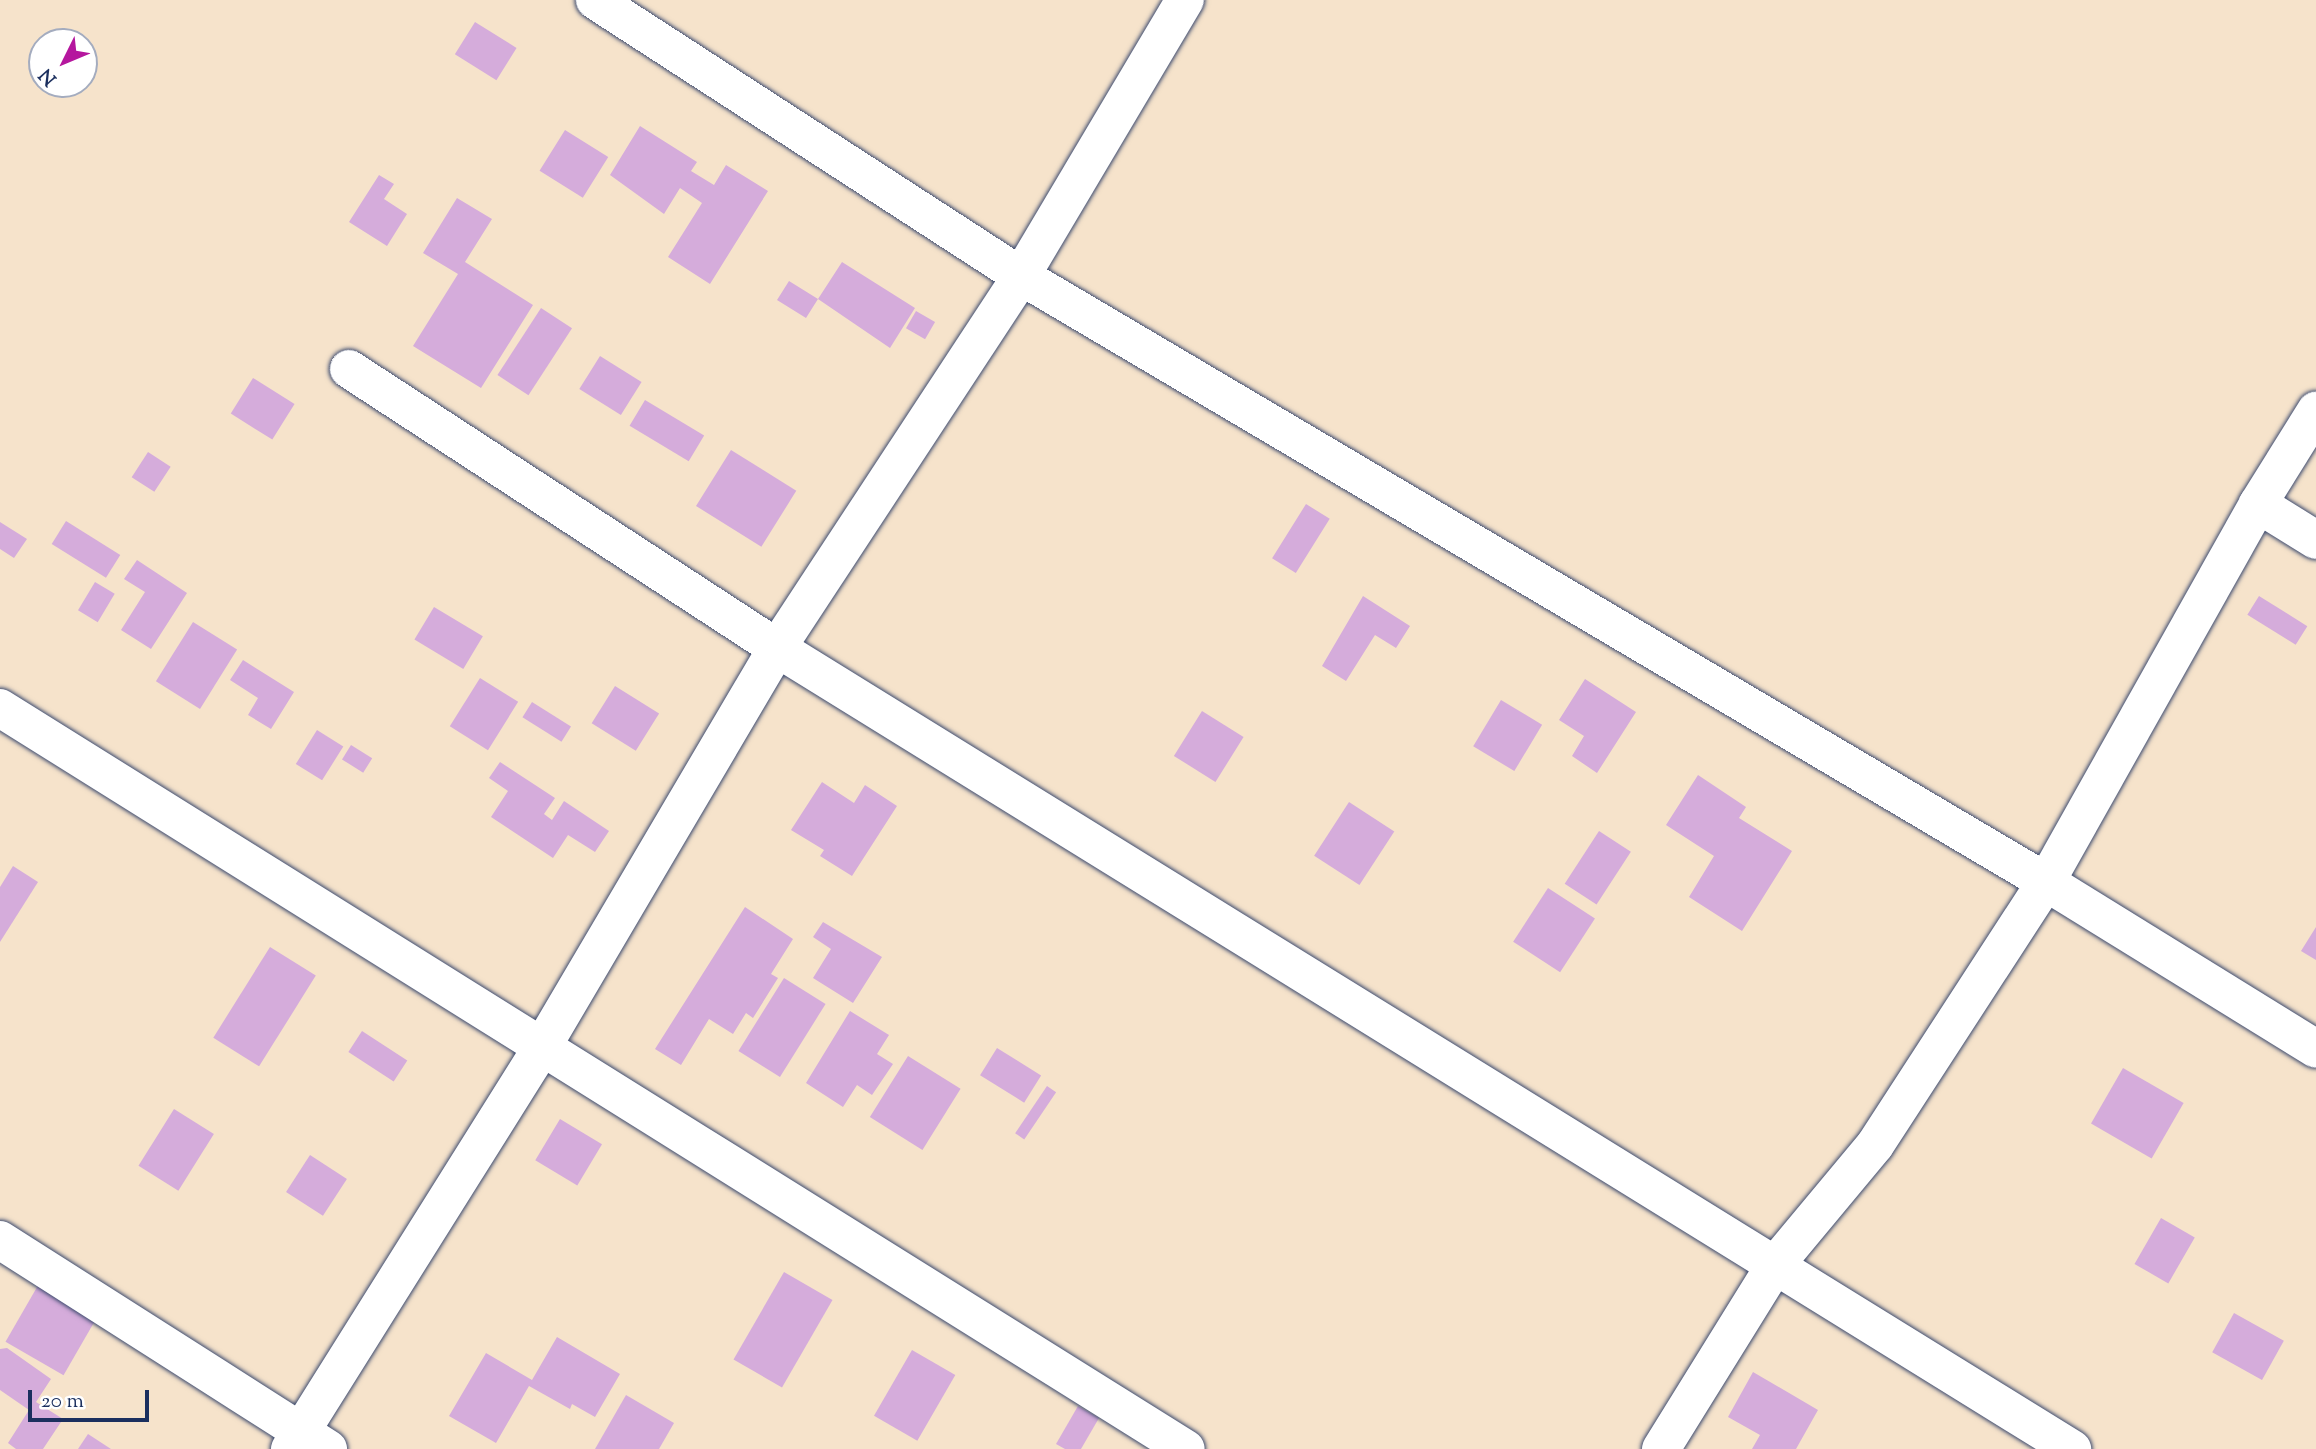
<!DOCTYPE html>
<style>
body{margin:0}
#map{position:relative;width:2316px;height:1449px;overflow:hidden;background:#f6e3cb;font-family:"Sorts Mill Goudy",serif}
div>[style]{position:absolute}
.building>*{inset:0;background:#d5acdb;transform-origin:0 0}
.roads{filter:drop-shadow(0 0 2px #3c4a6e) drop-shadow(0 0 2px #3c4a6e)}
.minor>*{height:38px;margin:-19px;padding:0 19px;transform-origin:19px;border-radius:19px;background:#fff}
span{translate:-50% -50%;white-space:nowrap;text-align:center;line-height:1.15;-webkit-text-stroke:7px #fff;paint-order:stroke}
.north{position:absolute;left:28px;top:28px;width:70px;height:70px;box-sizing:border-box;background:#fff;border:2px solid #a4acbf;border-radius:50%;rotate:227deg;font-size:19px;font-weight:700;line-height:28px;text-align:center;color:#1b2f5e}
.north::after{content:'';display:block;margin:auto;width:24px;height:32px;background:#b5179e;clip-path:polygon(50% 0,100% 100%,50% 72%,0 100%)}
.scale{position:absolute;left:28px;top:1390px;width:121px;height:32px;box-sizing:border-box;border:4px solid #1b2f5e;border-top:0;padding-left:9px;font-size:21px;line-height:24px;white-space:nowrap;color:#1b2f5e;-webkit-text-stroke:5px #fff;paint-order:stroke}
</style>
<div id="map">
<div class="building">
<i style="left:475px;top:22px;width:49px;height:38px;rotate:32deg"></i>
<i style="clip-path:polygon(640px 126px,697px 162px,691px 171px,714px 185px,726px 165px,768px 191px,710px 284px,668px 257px,702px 203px,680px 188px,664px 214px,610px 175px)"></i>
<i style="left:565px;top:130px;width:51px;height:48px;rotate:32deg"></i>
<i style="clip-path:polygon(379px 175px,394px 184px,384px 199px,407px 214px,387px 246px,349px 222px)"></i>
<i style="clip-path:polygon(457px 198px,492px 219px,465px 262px,533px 305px,481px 388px,413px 346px,458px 274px,423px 253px)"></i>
<i style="clip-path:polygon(842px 262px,915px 308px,890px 348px,818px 299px,806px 318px,777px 300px,789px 281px,818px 299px)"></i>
<i style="left:541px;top:308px;width:37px;height:80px;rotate:33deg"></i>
<i style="left:916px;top:311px;width:22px;height:20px;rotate:30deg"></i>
<i style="left:600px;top:356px;width:49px;height:39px;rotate:32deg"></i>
<i style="left:253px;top:378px;width:49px;height:42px;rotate:32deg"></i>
<i style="left:645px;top:400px;width:69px;height:30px;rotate:31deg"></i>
<i style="left:731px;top:450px;width:77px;height:66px;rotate:32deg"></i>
<i style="left:148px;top:452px;width:27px;height:30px;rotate:33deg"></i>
<i style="left:1306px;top:504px;width:28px;height:64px;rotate:32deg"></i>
<i style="left:66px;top:521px;width:64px;height:27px;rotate:32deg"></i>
<i style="clip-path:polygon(0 522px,27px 539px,14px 558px,0 549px)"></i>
<i style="clip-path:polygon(137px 560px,187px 593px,151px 649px,121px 630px,145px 592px,124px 579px)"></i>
<i style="left:95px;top:582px;width:23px;height:33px;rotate:31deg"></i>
<i style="clip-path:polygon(1363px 596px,1410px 626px,1396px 648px,1375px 635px,1346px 681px,1322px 666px)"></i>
<i style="left:2259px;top:596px;width:57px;height:22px;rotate:32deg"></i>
<i style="left:434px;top:607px;width:57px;height:38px;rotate:31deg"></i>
<i style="left:193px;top:622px;width:52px;height:70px;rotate:32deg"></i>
<i style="clip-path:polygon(243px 660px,294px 692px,271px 729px,248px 715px,258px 698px,230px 680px)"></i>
<i style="left:480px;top:678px;width:45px;height:57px;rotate:32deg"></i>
<i style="clip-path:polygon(1585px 679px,1636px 712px,1597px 773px,1572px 756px,1584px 736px,1559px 720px)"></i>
<i style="left:615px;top:686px;width:52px;height:44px;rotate:32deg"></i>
<i style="left:1501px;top:700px;width:48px;height:54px;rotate:31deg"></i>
<i style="left:532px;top:702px;width:46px;height:18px;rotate:32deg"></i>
<i style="left:1202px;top:711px;width:49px;height:53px;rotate:32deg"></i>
<i style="left:317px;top:730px;width:31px;height:40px;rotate:32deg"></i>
<i style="left:351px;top:745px;width:25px;height:17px;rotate:32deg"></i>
<i style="clip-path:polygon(500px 762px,555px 798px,544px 814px,552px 820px,564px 801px,609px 831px,595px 852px,568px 835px,553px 858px,491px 817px,508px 791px,489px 778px)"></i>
<i style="clip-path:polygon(1698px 775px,1746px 807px,1739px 818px,1792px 851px,1742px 931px,1689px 897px,1714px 856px,1666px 825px)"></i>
<i style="clip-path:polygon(822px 782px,854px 803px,865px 785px,897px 806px,852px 876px,820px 856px,824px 850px,791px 830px)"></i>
<i style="left:1349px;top:802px;width:54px;height:64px;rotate:33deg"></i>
<i style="left:1599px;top:831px;width:38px;height:63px;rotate:33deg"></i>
<i style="clip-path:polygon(13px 866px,38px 882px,0 942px,0 887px)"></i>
<i style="left:1548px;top:888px;width:56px;height:64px;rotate:33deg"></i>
<i style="clip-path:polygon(745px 907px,793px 939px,771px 974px,778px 978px,753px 1018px,746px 1013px,733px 1034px,709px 1019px,681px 1065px,655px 1049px)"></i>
<i style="clip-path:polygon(823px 922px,882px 957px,853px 1003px,813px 978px,831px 949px,813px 937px)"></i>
<i style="clip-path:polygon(2316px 927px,2316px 960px,2301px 951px)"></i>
<i style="left:270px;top:947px;width:54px;height:107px;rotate:32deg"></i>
<i style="left:784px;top:978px;width:49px;height:86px;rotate:32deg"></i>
<i style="clip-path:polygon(850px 1011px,889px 1035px,877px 1054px,893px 1064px,872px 1095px,857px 1085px,843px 1107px,806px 1083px)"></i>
<i style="left:362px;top:1031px;width:54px;height:25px;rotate:33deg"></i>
<i style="left:997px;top:1048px;width:52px;height:32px;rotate:32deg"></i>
<i style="left:908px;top:1056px;width:62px;height:72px;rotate:32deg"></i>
<i style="left:2123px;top:1068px;width:70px;height:64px;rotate:30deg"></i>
<i style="left:1047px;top:1086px;width:11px;height:57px;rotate:34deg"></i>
<i style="left:174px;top:1109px;width:47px;height:67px;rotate:32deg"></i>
<i style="left:560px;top:1119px;width:49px;height:48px;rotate:31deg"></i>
<i style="left:310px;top:1155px;width:44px;height:44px;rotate:33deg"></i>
<i style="left:2161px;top:1218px;width:39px;height:53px;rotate:30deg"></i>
<i style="left:784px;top:1272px;width:56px;height:101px;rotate:30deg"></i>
<i style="left:44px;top:1275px;width:67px;height:77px;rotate:30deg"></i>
<i style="left:2234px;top:1313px;width:57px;height:45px;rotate:29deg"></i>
<i style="clip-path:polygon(557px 1337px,620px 1374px,595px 1417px,572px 1404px,570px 1409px,529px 1386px,496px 1443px,449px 1416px,486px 1353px,532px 1380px)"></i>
<i style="clip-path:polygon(7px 1348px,51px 1379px,36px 1402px,63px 1419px,43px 1449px,16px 1449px,8px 1443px,29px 1410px,0 1390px,0 1349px)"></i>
<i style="left:912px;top:1350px;width:50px;height:76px;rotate:30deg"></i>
<i style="clip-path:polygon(1753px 1372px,1818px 1410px,1796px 1449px,1752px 1449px,1760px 1435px,1728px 1417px)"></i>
<i style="clip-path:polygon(626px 1395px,674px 1423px,659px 1449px,595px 1449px)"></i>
<i style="clip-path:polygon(1078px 1406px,1099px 1418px,1081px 1449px,1065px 1449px,1056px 1444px)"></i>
<i style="clip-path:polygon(88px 1434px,111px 1449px,78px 1449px)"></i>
</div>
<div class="roads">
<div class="minor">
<i style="left:595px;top:0;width:508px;rotate:32.94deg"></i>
<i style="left:1021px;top:276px;width:1191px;rotate:30.59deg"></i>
<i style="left:2046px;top:882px;width:317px;rotate:31.7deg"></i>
<i style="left:349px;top:369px;width:511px;rotate:33.1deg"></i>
<i style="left:777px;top:648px;width:1523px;rotate:31.74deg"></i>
<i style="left:2258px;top:504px;width:68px;rotate:31.8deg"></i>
<i style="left:0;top:708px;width:1398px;rotate:32deg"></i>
<i style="left:0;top:1240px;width:389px;rotate:32.5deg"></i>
<i style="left:290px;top:1449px;width:474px;rotate:-57.9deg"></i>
<i style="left:542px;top:1047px;width:463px;rotate:-59.5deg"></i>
<i style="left:777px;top:648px;width:445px;rotate:-56.7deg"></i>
<i style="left:1021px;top:276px;width:321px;rotate:-59.3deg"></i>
<i style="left:1661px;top:1449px;width:216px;rotate:-58.2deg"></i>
<i style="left:1775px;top:1265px;width:156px;rotate:-50.2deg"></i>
<i style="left:1875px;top:1145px;width:314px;rotate:-57deg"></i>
<i style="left:2046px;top:882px;width:433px;rotate:-60.7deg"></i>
<i style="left:2258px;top:504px;width:110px;rotate:-58.1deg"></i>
</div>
</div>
<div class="north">N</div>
<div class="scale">20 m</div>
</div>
